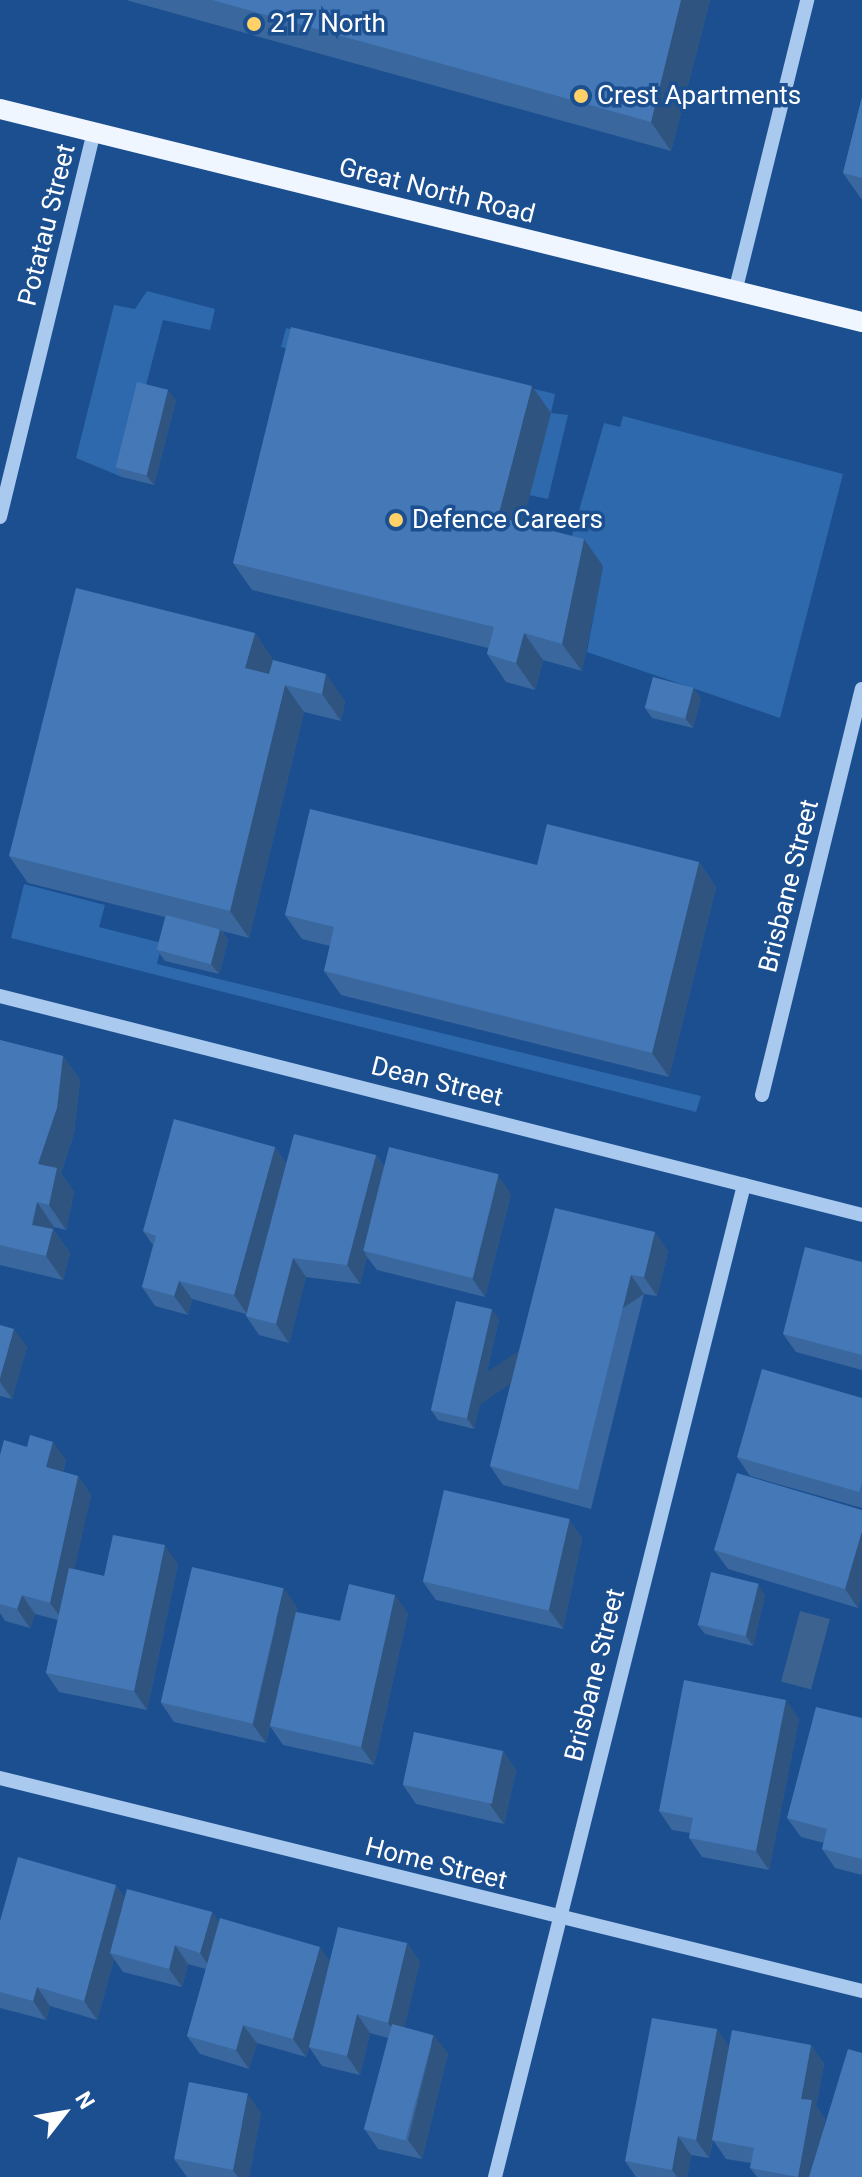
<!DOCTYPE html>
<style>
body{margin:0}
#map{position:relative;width:862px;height:2177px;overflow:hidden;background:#1b4f8f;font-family:Roboto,sans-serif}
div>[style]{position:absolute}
.green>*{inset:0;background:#2e69ad}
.water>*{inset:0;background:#3c6290;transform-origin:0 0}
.minor>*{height:14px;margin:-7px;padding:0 7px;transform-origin:7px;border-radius:7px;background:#a9c9ee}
.major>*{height:20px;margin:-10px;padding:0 10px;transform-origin:10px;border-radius:10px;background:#f0f6ff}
.wall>*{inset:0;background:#3a679d}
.shaded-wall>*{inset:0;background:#305480;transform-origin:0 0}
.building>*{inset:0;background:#4478b7;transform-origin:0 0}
.dots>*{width:22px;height:22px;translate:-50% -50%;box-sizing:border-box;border:4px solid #1b4f8f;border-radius:50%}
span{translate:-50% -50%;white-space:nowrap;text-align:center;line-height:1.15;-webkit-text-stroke:7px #1b4f8f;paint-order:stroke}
.poi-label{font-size:26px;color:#fff}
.left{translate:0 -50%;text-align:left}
.street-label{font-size:26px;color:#fff}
.north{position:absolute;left:24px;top:2073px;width:80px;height:80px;-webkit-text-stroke:6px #1b4f8f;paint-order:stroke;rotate:59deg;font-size:22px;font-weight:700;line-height:32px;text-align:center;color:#fff}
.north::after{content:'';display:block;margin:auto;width:28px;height:36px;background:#fff;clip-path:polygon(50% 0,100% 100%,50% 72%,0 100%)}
</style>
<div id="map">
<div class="green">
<i style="clip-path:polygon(147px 291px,215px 309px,210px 330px,163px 320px,122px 477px,76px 458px,114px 305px,135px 309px)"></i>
<i style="clip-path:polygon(286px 328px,555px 394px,551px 413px,568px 415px,548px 499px,529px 495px,550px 413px,281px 347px)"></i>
<i style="clip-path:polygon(623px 416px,843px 474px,780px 718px,587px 652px,603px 567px,566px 556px,604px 423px,620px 427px)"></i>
<i style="clip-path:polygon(24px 884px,105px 905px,99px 927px,162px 943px,157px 964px,701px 1096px,696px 1112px,11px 938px)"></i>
</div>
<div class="water">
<i style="left:800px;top:1611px;width:31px;height:73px;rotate:15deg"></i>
</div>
<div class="minor">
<i style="left:735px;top:292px;width:301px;rotate:-76.1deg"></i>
<i style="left:0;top:517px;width:397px;rotate:-76.3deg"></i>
<i style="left:0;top:996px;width:889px;rotate:14.25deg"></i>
<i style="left:762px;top:1095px;width:418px;rotate:-76.2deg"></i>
<i style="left:0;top:1778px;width:888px;rotate:13.88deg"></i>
<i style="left:495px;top:2177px;width:1023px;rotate:-75.91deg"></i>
</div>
<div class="major">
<i style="left:0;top:109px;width:888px;rotate:13.88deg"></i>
</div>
<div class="wall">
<i style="clip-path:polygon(126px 0,710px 0,671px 151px)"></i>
<i style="clip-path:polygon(862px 97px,862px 200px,843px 173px)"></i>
<i style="clip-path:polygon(176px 400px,154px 485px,122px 477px,115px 467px)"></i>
<i style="clip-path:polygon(551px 413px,522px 524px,584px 539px,603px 566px,582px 671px,543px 660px,535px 690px,506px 682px,487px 654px,488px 648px,252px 590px,233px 563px)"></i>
<i style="clip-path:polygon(255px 633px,273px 660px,345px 701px,341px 721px,304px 712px,249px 938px,222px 931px,228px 940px,219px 974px,165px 961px,157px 950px,165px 917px,28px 883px,9px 856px)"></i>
<i style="clip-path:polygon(701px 698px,693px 728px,652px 718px,645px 708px)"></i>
<i style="clip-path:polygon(699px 862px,716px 887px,669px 1077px,341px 995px,324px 971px,330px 946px,302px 939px,285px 915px,537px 865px)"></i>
<i style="clip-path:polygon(0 1040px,63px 1056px,80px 1080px,74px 1133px,61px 1173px,74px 1192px,66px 1230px,54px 1227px,53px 1229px,70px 1253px,63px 1280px,0 1265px)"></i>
<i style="clip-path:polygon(275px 1147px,286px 1163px,376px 1155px,384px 1166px,511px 1194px,485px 1297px,377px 1270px,367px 1257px,360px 1284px,306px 1277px,289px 1343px,259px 1335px,246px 1316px,246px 1314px,192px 1299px,188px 1315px,155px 1306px,142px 1287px,153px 1245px,143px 1231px)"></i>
<i style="clip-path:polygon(555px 1208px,668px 1251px,657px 1296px,644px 1294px,591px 1509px,503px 1485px,490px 1466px)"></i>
<i style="clip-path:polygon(862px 1262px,862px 1370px,796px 1352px,783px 1334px)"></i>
<i style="clip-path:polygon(499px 1319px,474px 1429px,438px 1420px,431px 1410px)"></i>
<i style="clip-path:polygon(0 1325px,27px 1347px,12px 1399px,0 1396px)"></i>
<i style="clip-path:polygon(862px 1398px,862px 1508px,750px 1476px,737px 1457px)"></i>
<i style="clip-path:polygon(0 1455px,66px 1460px,63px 1472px,78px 1476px,91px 1495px,74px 1569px,104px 1576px,178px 1564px,147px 1710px,59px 1692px,46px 1673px,58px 1620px,35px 1614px,30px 1628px,5px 1621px,0 1613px)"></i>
<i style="clip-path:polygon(862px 1510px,862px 1594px,858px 1608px,728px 1569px,714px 1550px)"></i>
<i style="clip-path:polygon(569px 1520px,582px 1538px,563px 1629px,436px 1600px,423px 1582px)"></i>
<i style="clip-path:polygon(765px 1595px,753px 1646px,705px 1634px,697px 1624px)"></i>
<i style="clip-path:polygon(297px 1607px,296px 1612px,340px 1621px,408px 1613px,374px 1765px,283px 1745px,270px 1726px,282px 1675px,266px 1743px,174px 1722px,161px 1703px)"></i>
<i style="clip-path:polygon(862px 1718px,862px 1875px,835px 1868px,822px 1849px,824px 1843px,801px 1837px,787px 1818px)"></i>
<i style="clip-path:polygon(799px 1719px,769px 1870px,702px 1857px,689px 1838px,690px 1833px,672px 1830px,659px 1811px)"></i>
<i style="clip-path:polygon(503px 1751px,516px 1770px,504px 1824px,416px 1804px,403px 1785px)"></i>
<i style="clip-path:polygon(125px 1898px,212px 1912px,219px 1922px,330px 1961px,407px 1943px,420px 1962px,404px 2027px,448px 2053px,422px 2159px,378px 2149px,365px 2130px,388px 2038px,370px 2033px,360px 2075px,322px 2066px,309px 2047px,306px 2057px,257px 2043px,249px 2069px,200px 2054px,187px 2036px,206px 1969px,188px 1964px,182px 1987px,123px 1972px,114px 1959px,97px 2020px,50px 2006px,46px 2020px,0 2008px,0 1921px)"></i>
<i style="clip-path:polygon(717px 2029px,729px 2047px,811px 2045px,824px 2064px,816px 2106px,825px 2119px,822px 2132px,862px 2177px,757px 2177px,750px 2168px,751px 2163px,726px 2159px,713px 2140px,709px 2158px,691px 2155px,687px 2177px,636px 2177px,625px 2161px)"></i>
<i style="clip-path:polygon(261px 2113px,249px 2177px,187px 2177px,174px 2159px)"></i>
</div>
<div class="shaded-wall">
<i style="clip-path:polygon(681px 0,710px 0,671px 151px,651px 122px)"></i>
<i style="clip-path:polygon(532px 386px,551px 413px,517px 545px,498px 517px)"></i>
<i style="clip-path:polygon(168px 390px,176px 400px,154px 485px,146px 475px)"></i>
<i style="clip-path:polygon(584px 539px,603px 566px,582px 671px,562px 644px)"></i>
<i style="clip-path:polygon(255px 633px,274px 661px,265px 695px,245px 668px)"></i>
<i style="clip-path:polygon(524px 633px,543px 660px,535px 690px,516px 663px)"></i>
<i style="clip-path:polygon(326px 674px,345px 701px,341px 721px,322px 694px)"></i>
<i style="clip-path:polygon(285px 685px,304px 712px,249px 938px,230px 911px)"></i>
<i style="clip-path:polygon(694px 688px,701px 698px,693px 728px,685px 718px)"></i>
<i style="clip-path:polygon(699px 862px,716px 887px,669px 1077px,652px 1053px)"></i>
<i style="clip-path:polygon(220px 929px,228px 940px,219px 974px,211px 964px)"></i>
<i style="clip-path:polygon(63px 1056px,80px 1080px,74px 1133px,61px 1173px,74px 1192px,66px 1230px,49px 1205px,38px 1164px)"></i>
<i style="clip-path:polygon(275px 1147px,288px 1166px,247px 1314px,234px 1295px)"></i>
<i style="clip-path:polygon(376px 1155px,389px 1174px,364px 1251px,367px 1257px,360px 1284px,347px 1265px)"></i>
<i style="clip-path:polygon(498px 1175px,511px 1194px,485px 1297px,472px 1278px)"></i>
<i style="clip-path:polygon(37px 1202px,54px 1227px,53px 1229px,70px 1253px,63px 1280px,46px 1256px,32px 1225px)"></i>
<i style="clip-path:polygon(655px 1232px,668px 1251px,657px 1296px,644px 1277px)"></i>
<i style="clip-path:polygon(293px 1258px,306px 1277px,289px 1343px,276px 1324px)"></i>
<i style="left:631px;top:1275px;width:23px;height:221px;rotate:56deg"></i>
<i style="clip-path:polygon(179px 1281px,192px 1299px,188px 1315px,174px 1296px)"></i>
<i style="clip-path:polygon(492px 1309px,499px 1319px,474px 1429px,467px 1418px)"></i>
<i style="clip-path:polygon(14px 1329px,27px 1347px,12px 1399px,0 1382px,0 1378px)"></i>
<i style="clip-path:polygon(53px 1442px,66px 1460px,59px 1486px,46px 1467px)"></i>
<i style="clip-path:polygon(78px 1476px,91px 1495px,63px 1621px,50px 1603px)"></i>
<i style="clip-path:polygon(569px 1520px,582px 1538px,563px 1629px,549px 1610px)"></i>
<i style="clip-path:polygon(862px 1531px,862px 1594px,858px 1608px,845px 1589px)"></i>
<i style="clip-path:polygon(165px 1545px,178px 1564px,147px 1710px,134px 1691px)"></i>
<i style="clip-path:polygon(758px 1584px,765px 1595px,753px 1646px,746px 1636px)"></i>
<i style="clip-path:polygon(284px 1588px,297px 1607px,266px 1743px,253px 1725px)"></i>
<i style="clip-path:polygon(22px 1595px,35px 1614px,30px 1628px,17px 1609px)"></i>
<i style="clip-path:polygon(395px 1595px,408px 1613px,374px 1765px,361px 1747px)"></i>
<i style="clip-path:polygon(786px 1700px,799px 1719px,769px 1870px,756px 1851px)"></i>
<i style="clip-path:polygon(503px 1751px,516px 1770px,504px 1824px,490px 1805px)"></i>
<i style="clip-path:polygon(116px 1885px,129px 1903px,110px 1953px,114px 1959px,97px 2020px,84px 2001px)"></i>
<i style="clip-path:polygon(212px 1912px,225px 1931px,213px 1972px,200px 1953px)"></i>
<i style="clip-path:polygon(407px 1943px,420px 1962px,401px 2042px,388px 2023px)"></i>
<i style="clip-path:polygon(175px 1945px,188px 1964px,182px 1987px,169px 1969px)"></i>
<i style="clip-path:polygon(320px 1947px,333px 1966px,306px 2057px,293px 2039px)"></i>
<i style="clip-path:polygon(37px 1987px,50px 2006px,46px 2020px,33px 2001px)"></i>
<i style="clip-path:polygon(357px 2014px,370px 2033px,360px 2075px,347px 2056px)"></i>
<i style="clip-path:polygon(243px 2025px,257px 2043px,249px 2069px,236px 2050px)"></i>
<i style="clip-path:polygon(717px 2029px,730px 2048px,709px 2158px,696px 2140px)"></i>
<i style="clip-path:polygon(434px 2035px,448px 2053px,422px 2159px,408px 2140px)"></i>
<i style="clip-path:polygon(811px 2045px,824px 2064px,816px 2106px,825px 2119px,814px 2177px,798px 2177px,801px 2099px)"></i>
<i style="clip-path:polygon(248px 2094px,261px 2113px,249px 2177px,238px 2177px,233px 2170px)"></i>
<i style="clip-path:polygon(678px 2136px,691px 2155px,687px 2177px,677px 2177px,672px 2170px)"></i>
</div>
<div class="building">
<i style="clip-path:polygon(212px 0,681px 0,651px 122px)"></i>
<i style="clip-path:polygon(862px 97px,862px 178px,843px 173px)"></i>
<i style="clip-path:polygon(291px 327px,532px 386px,498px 517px,584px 539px,562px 644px,524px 633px,516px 663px,487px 654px,494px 627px,233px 563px)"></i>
<i style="left:137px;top:382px;width:32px;height:88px;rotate:14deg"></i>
<i style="clip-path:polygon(76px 588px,255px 633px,245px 668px,269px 674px,273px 660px,326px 674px,322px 694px,285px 685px,230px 911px,9px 856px)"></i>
<i style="left:653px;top:677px;width:42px;height:32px;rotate:15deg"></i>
<i style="clip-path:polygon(310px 809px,537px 865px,547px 824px,699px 862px,652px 1053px,324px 971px,334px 927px,285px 915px)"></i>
<i style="left:166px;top:915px;width:56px;height:36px;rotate:15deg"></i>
<i style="clip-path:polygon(0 1040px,63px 1056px,57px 1108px,38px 1164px,57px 1168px,49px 1205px,37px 1202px,32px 1225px,53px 1229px,46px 1256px,0 1245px)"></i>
<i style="clip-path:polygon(174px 1119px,275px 1147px,234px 1295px,179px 1281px,174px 1296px,142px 1287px,156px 1236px,143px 1231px)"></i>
<i style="clip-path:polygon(294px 1134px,376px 1155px,347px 1265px,293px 1258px,276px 1324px,246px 1316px)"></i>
<i style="left:389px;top:1147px;width:113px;height:107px;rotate:14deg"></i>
<i style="clip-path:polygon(555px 1208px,655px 1232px,644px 1277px,631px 1275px,578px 1490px,490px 1466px)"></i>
<i style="clip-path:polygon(805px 1247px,862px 1262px,862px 1355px,783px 1334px)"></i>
<i style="left:456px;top:1301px;width:37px;height:112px;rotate:13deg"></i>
<i style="clip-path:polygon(0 1325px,14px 1329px,0 1378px)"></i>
<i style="clip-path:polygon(762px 1369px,862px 1398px,862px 1483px,859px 1492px,737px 1457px)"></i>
<i style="clip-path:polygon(30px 1435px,53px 1442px,46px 1467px,78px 1476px,50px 1603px,22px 1595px,17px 1609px,0 1604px,0 1455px,4px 1440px,27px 1447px)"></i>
<i style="clip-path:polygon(737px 1473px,862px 1510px,862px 1531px,845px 1589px,714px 1550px)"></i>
<i style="left:444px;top:1490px;width:129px;height:94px;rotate:13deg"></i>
<i style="clip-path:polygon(113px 1535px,165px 1545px,134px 1691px,46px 1673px,69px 1568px,104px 1576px)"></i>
<i style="left:192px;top:1567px;width:94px;height:139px;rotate:13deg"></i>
<i style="left:711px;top:1572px;width:49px;height:54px;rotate:14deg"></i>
<i style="clip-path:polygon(349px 1584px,395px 1595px,361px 1747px,270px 1726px,296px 1612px,340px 1621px)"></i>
<i style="clip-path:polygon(684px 1680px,786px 1700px,756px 1851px,689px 1838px,693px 1818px,659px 1811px)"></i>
<i style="clip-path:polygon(816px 1707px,862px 1718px,862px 1859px,822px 1849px,827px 1829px,787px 1818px)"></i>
<i style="left:414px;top:1732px;width:91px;height:54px;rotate:12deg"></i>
<i style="clip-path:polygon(18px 1857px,116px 1885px,84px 2001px,37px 1987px,33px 2001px,0 1992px,0 1921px)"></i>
<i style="clip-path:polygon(127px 1889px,212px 1912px,200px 1953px,175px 1945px,169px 1969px,110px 1953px)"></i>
<i style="clip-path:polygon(220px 1918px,320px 1947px,293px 2039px,243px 2025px,236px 2050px,187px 2036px)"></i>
<i style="clip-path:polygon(338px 1927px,407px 1943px,388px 2023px,357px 2014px,347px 2056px,309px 2047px)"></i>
<i style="clip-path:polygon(652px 2018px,717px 2029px,696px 2140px,678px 2136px,672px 2170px,625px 2161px)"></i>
<i style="left:392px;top:2024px;width:43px;height:109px;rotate:15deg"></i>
<i style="clip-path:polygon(732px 2030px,811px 2045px,801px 2099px,812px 2100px,798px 2177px,750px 2168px,754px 2148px,712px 2140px)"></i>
<i style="clip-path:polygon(848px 2049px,862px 2053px,862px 2177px,809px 2177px)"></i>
<i style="left:189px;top:2082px;width:60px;height:78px;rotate:11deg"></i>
</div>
<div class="dots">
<i style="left:254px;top:24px;background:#ffd166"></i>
<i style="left:581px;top:96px;background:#ffd166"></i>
<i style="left:396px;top:520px;background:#ffd166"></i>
</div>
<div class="poi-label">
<span class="left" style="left:270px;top:24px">217 North</span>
<span class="left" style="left:597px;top:96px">Crest Apartments</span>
<span class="left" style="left:412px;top:520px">Defence Careers</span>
</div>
<div class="street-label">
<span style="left:437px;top:191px;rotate:14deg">Great North Road</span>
<span style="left:47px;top:225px;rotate:-76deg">Potatau Street</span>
<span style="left:789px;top:886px;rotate:-76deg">Brisbane Street</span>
<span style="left:437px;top:1082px;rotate:14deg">Dean Street</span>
<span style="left:595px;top:1675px;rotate:-76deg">Brisbane Street</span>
<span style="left:436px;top:1864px;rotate:14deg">Home Street</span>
</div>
<div class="north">N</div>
</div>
